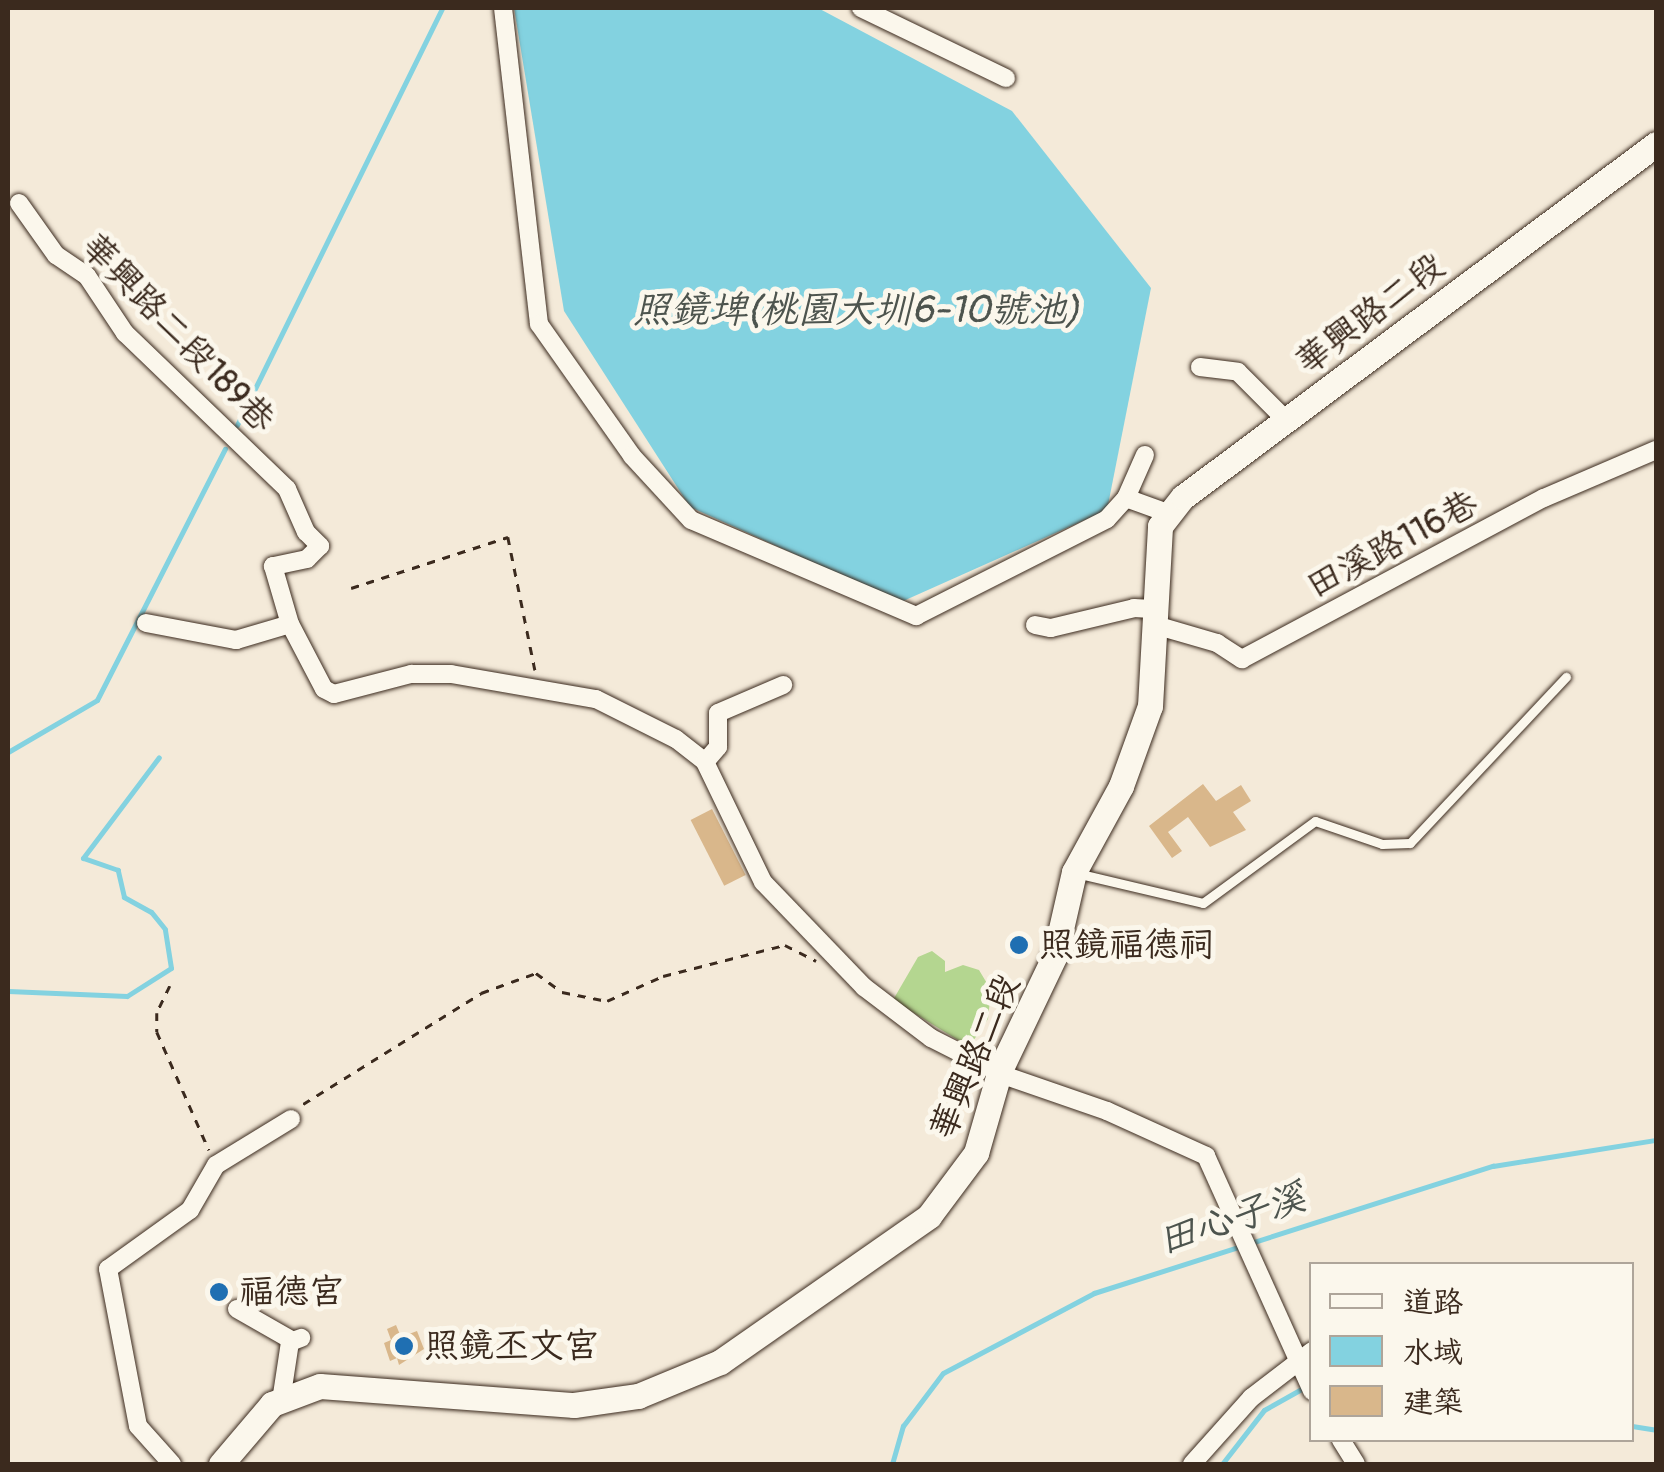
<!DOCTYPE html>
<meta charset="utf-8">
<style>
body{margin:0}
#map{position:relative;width:1664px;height:1472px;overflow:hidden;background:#f4ead9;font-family:Pangolin,"LXGW WenKai TC",sans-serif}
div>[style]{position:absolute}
.green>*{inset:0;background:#b4d690}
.water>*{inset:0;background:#83d2e0}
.stream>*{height:5px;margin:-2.5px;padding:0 2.5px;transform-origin:2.5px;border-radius:2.5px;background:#83d2e0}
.building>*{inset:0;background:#d9b78b;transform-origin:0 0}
.path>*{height:2.5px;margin-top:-1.25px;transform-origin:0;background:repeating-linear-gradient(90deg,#3b2a1e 0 8px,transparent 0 16px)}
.roads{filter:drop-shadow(0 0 2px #3b2a1e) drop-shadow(0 0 2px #3b2a1e)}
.lane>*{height:9px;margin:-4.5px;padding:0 4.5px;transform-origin:4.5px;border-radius:4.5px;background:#fbf7ec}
.street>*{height:18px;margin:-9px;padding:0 9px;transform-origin:9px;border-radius:9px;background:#fbf7ec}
.secondary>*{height:25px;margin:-12.5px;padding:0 12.5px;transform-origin:12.5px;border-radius:12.5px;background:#fbf7ec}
.dots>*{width:28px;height:28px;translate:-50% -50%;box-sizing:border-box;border:5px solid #fbf7ec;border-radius:50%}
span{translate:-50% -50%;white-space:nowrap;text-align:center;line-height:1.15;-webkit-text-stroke:10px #fbf7ec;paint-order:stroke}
.street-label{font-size:35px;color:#3b2a1e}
.poi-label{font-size:35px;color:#3b2a1e}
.left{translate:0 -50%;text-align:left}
.water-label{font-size:38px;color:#4d544e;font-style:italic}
.frame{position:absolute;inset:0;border:10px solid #3b2a1e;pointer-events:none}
.legend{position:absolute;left:1309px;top:1262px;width:325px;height:180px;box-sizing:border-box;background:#fbf7ec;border:2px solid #aea59a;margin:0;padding:12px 18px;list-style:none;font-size:30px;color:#3b2a1e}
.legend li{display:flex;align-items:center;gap:20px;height:50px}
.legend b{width:50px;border:2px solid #aea59a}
</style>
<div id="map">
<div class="green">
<i style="clip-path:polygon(932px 951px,945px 961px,945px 972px,963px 965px,979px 970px,991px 990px,988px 1019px,969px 1047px,893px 1000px,918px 957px)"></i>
</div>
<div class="water">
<i style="clip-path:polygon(514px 8px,818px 8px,1012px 111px,1151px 288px,1107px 510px,901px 602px,690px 507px,564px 311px)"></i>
</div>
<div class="stream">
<i style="left:237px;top:425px;width:465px;rotate:-63.8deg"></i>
<i style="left:8px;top:752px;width:103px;rotate:-30.3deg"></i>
<i style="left:97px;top:700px;width:282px;rotate:-63deg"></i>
<i style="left:8px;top:991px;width:119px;rotate:2.4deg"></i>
<i style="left:127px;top:996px;width:52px;rotate:-32.5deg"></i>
<i style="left:171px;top:968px;width:39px;rotate:-99deg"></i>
<i style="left:165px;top:929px;width:22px;rotate:-129deg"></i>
<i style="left:151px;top:912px;width:31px;rotate:-151deg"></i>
<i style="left:124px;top:897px;width:28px;rotate:-103deg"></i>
<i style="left:118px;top:870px;width:37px;rotate:-161deg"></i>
<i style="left:83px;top:858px;width:126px;rotate:-53deg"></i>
<i style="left:1632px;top:1426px;width:24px;rotate:9deg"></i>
<i style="left:892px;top:1464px;width:40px;rotate:-74deg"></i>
<i style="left:903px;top:1426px;width:66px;rotate:-53deg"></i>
<i style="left:943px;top:1373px;width:171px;rotate:-27.9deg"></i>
<i style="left:1094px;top:1293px;width:419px;rotate:-17.7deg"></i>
<i style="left:1493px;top:1166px;width:165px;rotate:-9.1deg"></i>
<i style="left:1222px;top:1464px;width:68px;rotate:-52.1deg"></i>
<i style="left:1264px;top:1410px;width:47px;rotate:-29.3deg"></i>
</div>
<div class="building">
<i style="clip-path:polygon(1203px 784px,1216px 801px,1241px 785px,1251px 801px,1233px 812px,1246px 830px,1210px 847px,1188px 817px,1168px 832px,1182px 851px,1172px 858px,1149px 826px)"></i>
<i style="left:712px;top:809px;width:74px;height:24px;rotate:63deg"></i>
<i style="clip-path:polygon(396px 1325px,401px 1337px,417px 1331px,424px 1349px,399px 1365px,397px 1358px,390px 1361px,384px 1343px,391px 1340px,387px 1329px)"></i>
</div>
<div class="path">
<i style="left:351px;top:588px;width:165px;rotate:-18deg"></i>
<i style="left:508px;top:537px;width:136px;rotate:78.5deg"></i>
<i style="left:170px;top:986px;width:30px;rotate:116deg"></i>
<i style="left:157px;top:1013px;width:19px;rotate:90deg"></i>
<i style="left:157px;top:1032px;width:129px;rotate:66.2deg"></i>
<i style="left:303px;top:1104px;width:210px;rotate:-31.9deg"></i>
<i style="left:481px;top:993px;width:59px;rotate:-20deg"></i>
<i style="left:536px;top:973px;width:32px;rotate:36deg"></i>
<i style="left:562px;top:992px;width:46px;rotate:11.3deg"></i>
<i style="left:607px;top:1001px;width:61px;rotate:-24.1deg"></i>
<i style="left:663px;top:976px;width:126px;rotate:-14.3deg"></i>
<i style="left:785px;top:945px;width:35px;rotate:27deg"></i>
</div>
<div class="roads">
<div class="lane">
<i style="left:1076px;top:873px;width:130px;rotate:13.3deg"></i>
<i style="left:1203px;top:903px;width:139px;rotate:-36.2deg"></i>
<i style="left:1315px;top:821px;width:71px;rotate:18.9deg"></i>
<i style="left:1382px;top:844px;width:28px;rotate:-2deg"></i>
<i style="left:1410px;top:843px;width:228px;rotate:-46.8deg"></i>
</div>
<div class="street">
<i style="left:503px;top:8px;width:318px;rotate:83.5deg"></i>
<i style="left:539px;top:324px;width:161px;rotate:54.8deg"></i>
<i style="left:632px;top:456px;width:87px;rotate:47.3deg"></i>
<i style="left:691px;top:520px;width:245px;rotate:23.1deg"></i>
<i style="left:916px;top:616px;width:214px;rotate:-26.9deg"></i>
<i style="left:1107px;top:519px;width:28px;rotate:-48deg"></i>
<i style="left:1126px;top:498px;width:47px;rotate:-66.2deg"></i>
<i style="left:861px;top:8px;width:161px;rotate:25.8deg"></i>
<i style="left:19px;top:203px;width:64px;rotate:54.6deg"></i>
<i style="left:56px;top:255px;width:37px;rotate:34deg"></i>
<i style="left:87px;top:276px;width:69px;rotate:56.3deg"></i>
<i style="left:125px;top:333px;width:225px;rotate:43.9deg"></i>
<i style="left:287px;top:489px;width:47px;rotate:66.2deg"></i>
<i style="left:306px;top:532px;width:20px;rotate:45deg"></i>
<i style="left:320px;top:546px;width:18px;rotate:135deg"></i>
<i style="left:307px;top:559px;width:35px;rotate:168deg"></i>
<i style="left:273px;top:566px;width:60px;rotate:73.7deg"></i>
<i style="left:290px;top:624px;width:73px;rotate:62.4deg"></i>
<i style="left:324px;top:689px;width:11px;rotate:27deg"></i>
<i style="left:334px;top:694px;width:80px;rotate:-14.6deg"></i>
<i style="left:411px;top:674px;width:40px"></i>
<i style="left:451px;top:674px;width:147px;rotate:9.8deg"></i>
<i style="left:596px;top:699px;width:89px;rotate:26.6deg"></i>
<i style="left:676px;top:739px;width:37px;rotate:38deg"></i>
<i style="left:705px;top:762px;width:133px;rotate:64.2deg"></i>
<i style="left:763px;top:882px;width:146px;rotate:46.1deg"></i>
<i style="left:864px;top:987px;width:84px;rotate:37.3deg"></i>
<i style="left:931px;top:1038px;width:84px;rotate:26.9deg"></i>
<i style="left:1006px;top:1076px;width:107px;rotate:19.1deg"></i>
<i style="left:1107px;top:1111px;width:109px;rotate:24.4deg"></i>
<i style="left:1206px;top:1156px;width:258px;rotate:65.7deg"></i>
<i style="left:1200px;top:367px;width:38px;rotate:7deg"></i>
<i style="left:1238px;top:372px;width:68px;rotate:45deg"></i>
<i style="left:1126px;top:498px;width:47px;rotate:20deg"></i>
<i style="left:146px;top:623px;width:92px;rotate:10.7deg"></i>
<i style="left:236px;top:640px;width:56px;rotate:-16.5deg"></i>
<i style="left:1035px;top:625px;width:16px;rotate:11deg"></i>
<i style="left:1051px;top:628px;width:85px;rotate:-13.5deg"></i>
<i style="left:1134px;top:608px;width:22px;rotate:3deg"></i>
<i style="left:1155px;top:625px;width:65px;rotate:16.2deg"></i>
<i style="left:1217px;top:643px;width:30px;rotate:33deg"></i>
<i style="left:1242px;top:659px;width:342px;rotate:-28.1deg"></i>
<i style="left:1544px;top:498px;width:122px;rotate:-23.2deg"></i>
<i style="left:705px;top:762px;width:20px;rotate:-49deg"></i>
<i style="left:718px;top:747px;width:34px;rotate:-90deg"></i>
<i style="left:718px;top:713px;width:71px;rotate:-23.3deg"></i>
<i style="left:237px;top:1309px;width:64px;rotate:29.7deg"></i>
<i style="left:281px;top:1401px;width:60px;rotate:-81.3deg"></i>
<i style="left:290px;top:1342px;width:12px;rotate:-20deg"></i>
<i style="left:1341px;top:1440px;width:28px;rotate:58deg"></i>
<i style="left:172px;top:1464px;width:51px;rotate:-131.8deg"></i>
<i style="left:138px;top:1426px;width:160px;rotate:-100.8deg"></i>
<i style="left:108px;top:1269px;width:101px;rotate:-35.7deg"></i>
<i style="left:190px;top:1210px;width:52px;rotate:-60deg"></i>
<i style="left:216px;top:1165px;width:88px;rotate:-31.5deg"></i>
<i style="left:1192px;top:1464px;width:89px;rotate:-48.2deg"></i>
<i style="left:1251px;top:1398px;width:77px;rotate:-37.6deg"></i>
</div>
<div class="secondary">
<i style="left:221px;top:1464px;width:79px;rotate:-49.6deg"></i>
<i style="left:272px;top:1404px;width:51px;rotate:-20.6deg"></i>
<i style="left:320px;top:1386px;width:255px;rotate:4.3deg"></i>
<i style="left:574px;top:1405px;width:65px;rotate:-8deg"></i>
<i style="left:638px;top:1396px;width:89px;rotate:-22.5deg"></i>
<i style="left:720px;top:1362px;width:255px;rotate:-34.9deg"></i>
<i style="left:929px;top:1216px;width:79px;rotate:-53.3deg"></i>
<i style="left:976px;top:1153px;width:86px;rotate:-73.9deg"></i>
<i style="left:1000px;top:1070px;width:127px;rotate:-64.4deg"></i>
<i style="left:1055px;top:955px;width:85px;rotate:-77.1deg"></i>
<i style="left:1074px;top:872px;width:98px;rotate:-61.3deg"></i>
<i style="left:1121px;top:786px;width:85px;rotate:-70.1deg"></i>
<i style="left:1150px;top:706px;width:180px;rotate:-86.8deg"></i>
<i style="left:1160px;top:526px;width:37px;rotate:-52deg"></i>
<i style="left:1183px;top:497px;width:590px;rotate:-36.73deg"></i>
</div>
</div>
<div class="dots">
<i style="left:1019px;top:945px;background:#1f6fb2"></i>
<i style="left:219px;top:1292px;background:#1f6fb2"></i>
<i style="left:404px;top:1346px;background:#1f6fb2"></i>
</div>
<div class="street-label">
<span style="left:1370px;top:314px;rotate:-37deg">華興路二段</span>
<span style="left:178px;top:333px;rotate:46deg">華興路二段189巷</span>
<span style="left:1392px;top:545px;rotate:-28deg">田溪路116巷</span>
<span style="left:975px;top:1057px;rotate:-67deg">華興路二段</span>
</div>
<div class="poi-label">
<span class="left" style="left:1039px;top:945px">照鏡福德祠</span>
<span class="left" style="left:239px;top:1292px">福德宮</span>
<span class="left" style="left:424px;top:1346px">照鏡丕文宮</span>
</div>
<div class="water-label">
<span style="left:856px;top:311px">照鏡埤(桃園大圳6-10號池)</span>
<span style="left:1232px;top:1220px;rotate:-18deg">田心子溪</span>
</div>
<div class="frame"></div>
<ul class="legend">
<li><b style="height:12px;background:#fbf7ec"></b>道路</li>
<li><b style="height:28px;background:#83d2e0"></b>水域</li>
<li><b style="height:28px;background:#d9b78b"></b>建築</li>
</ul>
</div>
